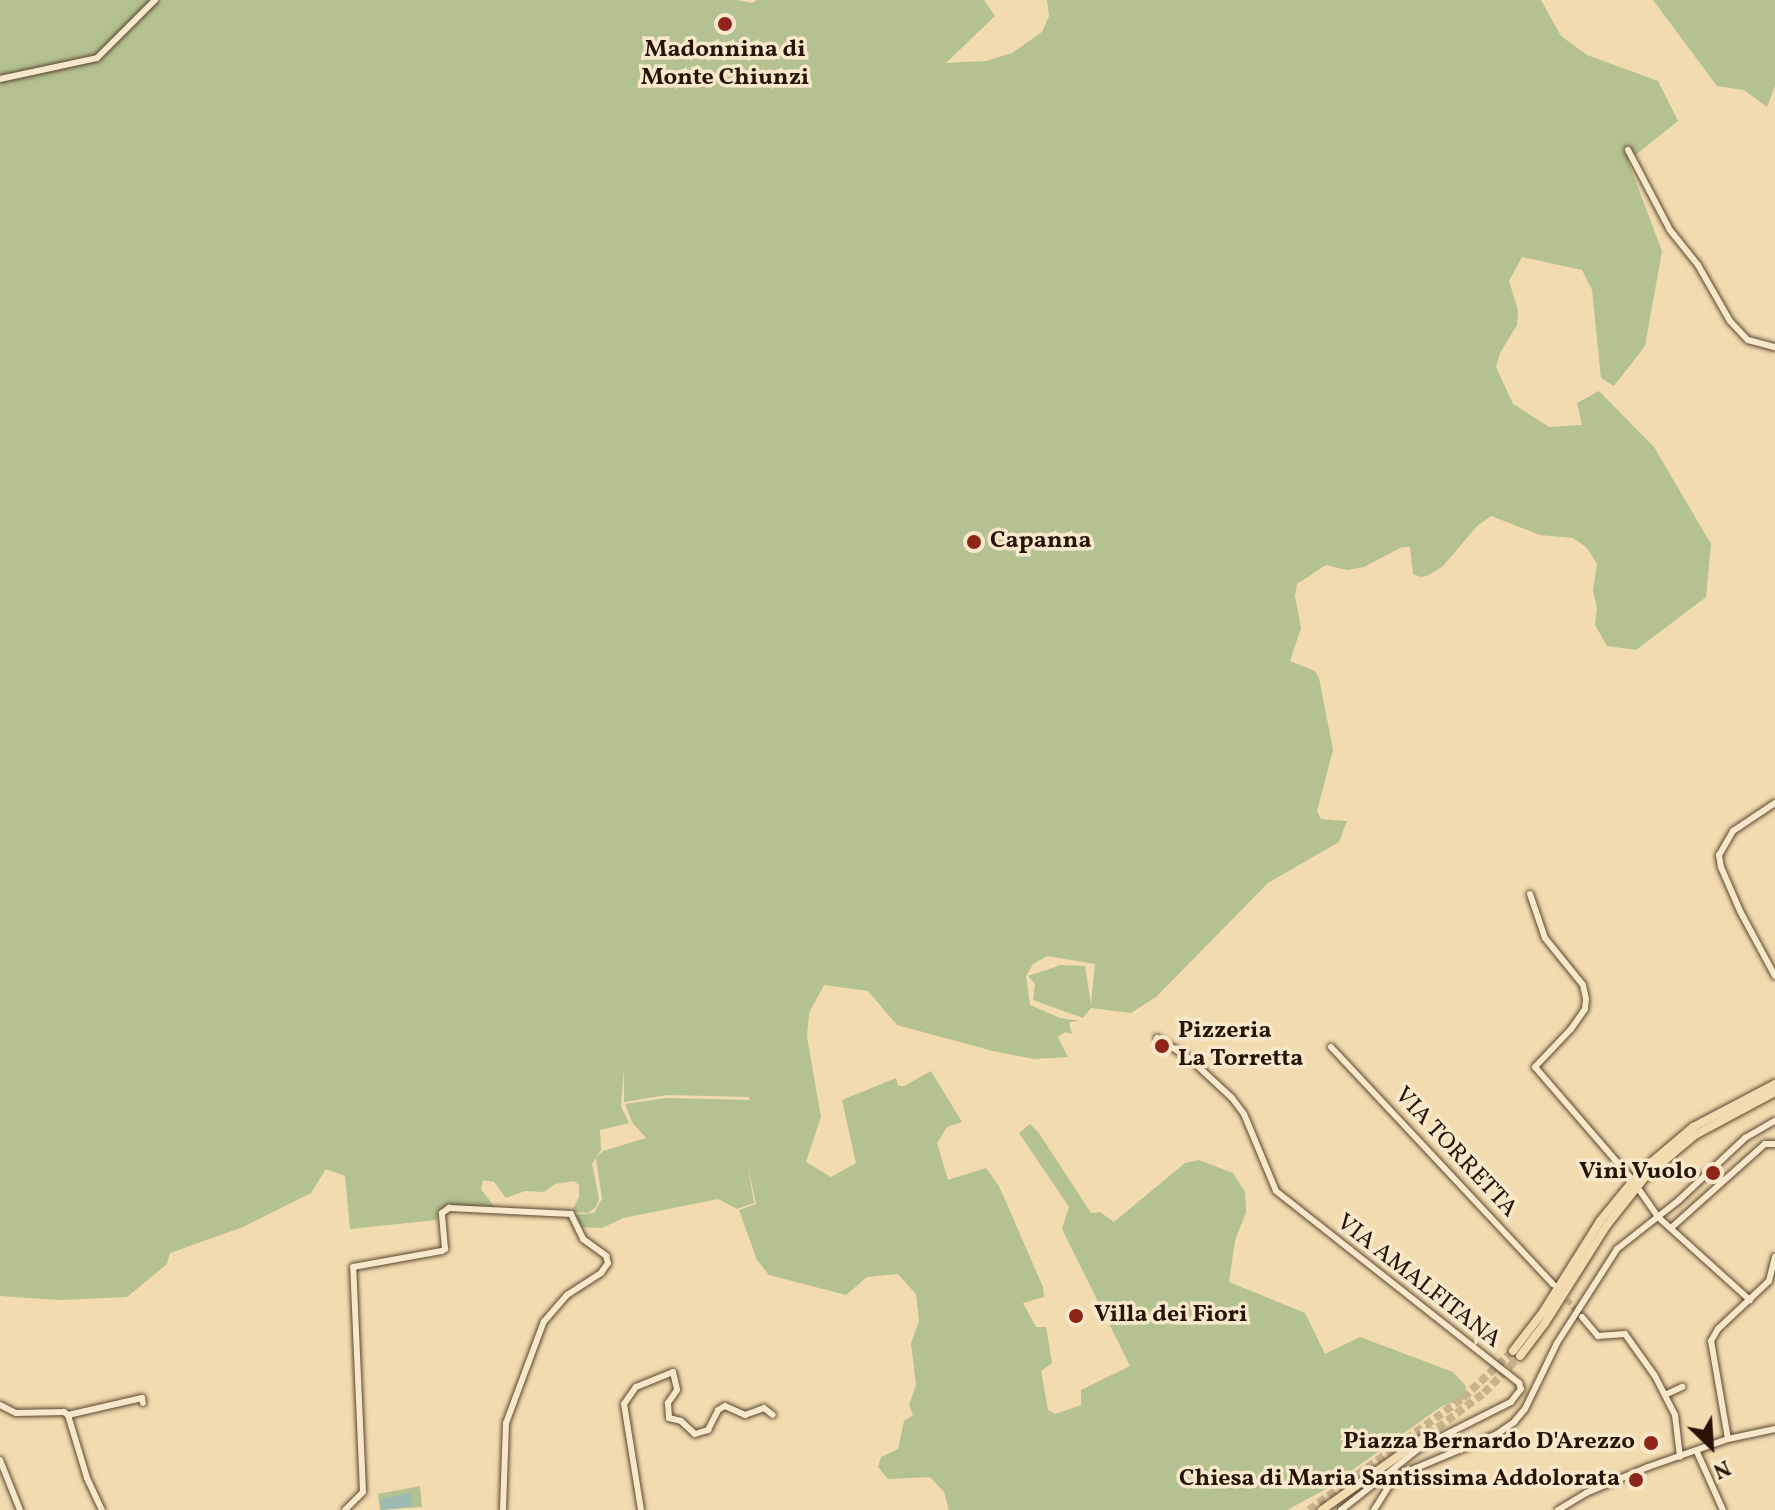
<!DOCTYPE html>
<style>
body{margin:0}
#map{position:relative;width:1775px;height:1510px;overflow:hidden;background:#f2dbaf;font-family:Vollkorn,serif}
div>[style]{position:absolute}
.green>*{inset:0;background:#b4c190}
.water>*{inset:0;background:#9cbab1}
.minor-tunnel>*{height:6px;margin-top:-3px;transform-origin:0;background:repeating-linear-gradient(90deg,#c9b38d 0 6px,transparent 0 9px)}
.highway-tunnel>*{height:8px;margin-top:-4px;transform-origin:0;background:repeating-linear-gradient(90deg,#c9b38d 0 8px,transparent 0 12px)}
.roads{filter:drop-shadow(0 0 2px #5a4630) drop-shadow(0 0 2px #5a4630)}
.minor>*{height:6px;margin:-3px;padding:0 3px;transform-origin:3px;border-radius:3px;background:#f7e8cb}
.highway>*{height:8px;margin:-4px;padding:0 4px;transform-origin:4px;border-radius:4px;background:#f2dbaf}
.dots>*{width:22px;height:22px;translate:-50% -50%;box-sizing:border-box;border:4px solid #f7e8cb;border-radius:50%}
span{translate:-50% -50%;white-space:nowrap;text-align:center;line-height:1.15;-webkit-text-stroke:7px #f7e8cb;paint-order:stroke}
.poi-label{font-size:24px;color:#271406;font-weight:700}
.left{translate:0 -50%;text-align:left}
.right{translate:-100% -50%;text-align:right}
.street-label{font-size:24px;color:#271406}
.north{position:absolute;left:1671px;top:1406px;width:80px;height:80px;-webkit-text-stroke:6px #f7e8cb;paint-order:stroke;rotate:155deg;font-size:22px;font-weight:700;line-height:32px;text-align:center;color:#271406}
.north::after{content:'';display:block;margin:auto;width:28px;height:36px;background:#271406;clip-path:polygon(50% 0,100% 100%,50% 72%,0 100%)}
</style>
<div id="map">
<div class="green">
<i style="clip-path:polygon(0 0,737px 0,752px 3px,757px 0,984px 0,995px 16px,946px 63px,986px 61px,1012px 53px,1042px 32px,1049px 16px,1047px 0,1541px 0,1561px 36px,1587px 55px,1658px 81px,1678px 121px,1628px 161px,1662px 251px,1645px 346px,1614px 386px,1601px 378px,1592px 290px,1582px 270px,1522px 257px,1509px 281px,1518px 310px,1517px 325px,1500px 353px,1496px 367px,1513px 404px,1549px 427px,1582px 425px,1577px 403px,1599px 391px,1654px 447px,1711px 544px,1706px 597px,1636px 650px,1607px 646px,1595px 625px,1597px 608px,1593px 590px,1597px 564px,1587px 548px,1573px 538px,1540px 535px,1491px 516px,1477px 526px,1443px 566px,1429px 575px,1421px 577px,1413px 574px,1410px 547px,1402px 547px,1364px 567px,1347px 570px,1326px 565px,1297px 584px,1295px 596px,1301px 628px,1290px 661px,1315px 671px,1319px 678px,1333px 750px,1317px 811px,1321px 819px,1347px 821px,1339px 842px,1268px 883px,1156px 997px,1131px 1013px,1091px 1008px,1083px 1018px,1033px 1000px,1035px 984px,1028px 976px,1061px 965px,1085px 966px,1091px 1004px,1095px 964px,1047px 956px,1033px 964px,1026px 976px,1030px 1005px,1060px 1018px,1080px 1021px,1069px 1022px,1072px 1034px,1065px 1032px,1058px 1037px,1068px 1057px,1034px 1059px,993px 1051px,897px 1025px,868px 991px,824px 985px,809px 1013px,807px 1037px,821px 1117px,806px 1162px,831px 1177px,856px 1163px,842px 1100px,896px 1078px,898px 1086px,904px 1086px,931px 1071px,962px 1122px,947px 1127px,937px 1143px,948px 1180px,986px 1168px,999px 1186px,1043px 1287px,1044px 1297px,1023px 1303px,1036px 1327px,1046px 1327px,1052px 1363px,1041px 1371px,1048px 1410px,1055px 1414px,1081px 1405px,1081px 1390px,1130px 1366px,1062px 1229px,1069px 1207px,1019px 1133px,1030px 1124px,1039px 1133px,1091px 1213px,1100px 1212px,1114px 1222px,1185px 1163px,1199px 1160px,1233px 1173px,1245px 1192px,1246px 1212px,1235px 1241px,1229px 1282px,1305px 1313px,1325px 1354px,1360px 1337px,1453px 1372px,1465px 1385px,1468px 1398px,1442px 1406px,1326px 1489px,1287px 1510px,949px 1510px,944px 1492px,930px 1477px,888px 1479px,878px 1467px,881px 1457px,898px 1449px,904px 1421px,913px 1415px,909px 1405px,916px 1385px,911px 1343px,919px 1321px,916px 1294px,898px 1274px,867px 1277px,846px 1295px,769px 1275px,757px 1260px,739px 1210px,756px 1204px,747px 1162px,754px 1203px,737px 1209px,718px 1199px,623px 1218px,602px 1228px,577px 1227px,573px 1215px,594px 1213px,602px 1199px,596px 1158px,603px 1151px,646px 1138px,632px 1122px,625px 1104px,667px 1098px,749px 1100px,749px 1097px,667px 1095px,624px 1102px,624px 1068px,621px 1106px,629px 1123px,600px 1130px,601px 1150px,592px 1164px,599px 1198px,596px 1207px,588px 1213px,571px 1212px,579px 1197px,579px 1185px,574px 1181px,555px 1184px,544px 1192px,525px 1191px,506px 1198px,494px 1182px,483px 1180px,481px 1189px,496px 1209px,449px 1206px,438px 1212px,437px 1220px,350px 1229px,345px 1176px,326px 1169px,311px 1193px,243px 1227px,170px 1253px,167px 1264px,127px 1297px,59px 1300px,0 1296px)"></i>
<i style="clip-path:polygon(1653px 0,1775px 0,1775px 86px,1767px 107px,1744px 90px,1717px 86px)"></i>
<i style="clip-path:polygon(420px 1486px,422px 1507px,380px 1510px,378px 1494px)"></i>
</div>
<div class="water">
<i style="clip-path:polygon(410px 1493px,413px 1506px,382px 1510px,380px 1499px)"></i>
</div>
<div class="minor-tunnel">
<i style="left:1561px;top:1293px;width:32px;rotate:49deg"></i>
</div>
<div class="highway-tunnel">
<i style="left:1428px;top:1435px;width:70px;rotate:-36.9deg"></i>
<i style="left:1484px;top:1393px;width:52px;rotate:-45.8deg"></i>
<i style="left:1309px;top:1510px;width:190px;rotate:-36deg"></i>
<i style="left:1463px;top:1398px;width:69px;rotate:-43.2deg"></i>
</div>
<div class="roads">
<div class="minor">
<i style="left:0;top:79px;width:99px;rotate:-12.2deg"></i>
<i style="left:97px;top:58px;width:82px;rotate:-45deg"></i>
<i style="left:1628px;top:150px;width:90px;rotate:62.3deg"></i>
<i style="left:1670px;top:230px;width:45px;rotate:51.3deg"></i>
<i style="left:1698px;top:265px;width:64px;rotate:60.3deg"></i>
<i style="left:1730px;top:321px;width:26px;rotate:47deg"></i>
<i style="left:1748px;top:340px;width:28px;rotate:15deg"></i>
<i style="left:1775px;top:803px;width:50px;rotate:146.3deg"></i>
<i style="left:1733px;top:831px;width:28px;rotate:120deg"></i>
<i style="left:1719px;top:855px;width:12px;rotate:81deg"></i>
<i style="left:1721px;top:867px;width:48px;rotate:66.6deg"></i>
<i style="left:1740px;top:911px;width:74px;rotate:61.7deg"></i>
<i style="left:1530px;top:894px;width:46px;rotate:71.2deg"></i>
<i style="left:1545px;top:938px;width:60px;rotate:51deg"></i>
<i style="left:1583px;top:985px;width:14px;rotate:78deg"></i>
<i style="left:1586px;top:999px;width:10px;rotate:96deg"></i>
<i style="left:1585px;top:1009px;width:24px;rotate:125deg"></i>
<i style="left:1571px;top:1029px;width:52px;rotate:133.5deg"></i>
<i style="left:1535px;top:1067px;width:144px;rotate:49.2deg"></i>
<i style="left:1157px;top:1038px;width:39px;rotate:32deg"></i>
<i style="left:1190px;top:1059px;width:57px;rotate:42.9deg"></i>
<i style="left:1232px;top:1098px;width:20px;rotate:53deg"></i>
<i style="left:1244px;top:1114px;width:83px;rotate:67.4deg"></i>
<i style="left:1276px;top:1191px;width:310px;rotate:38.3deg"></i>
<i style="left:1519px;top:1383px;width:6px;rotate:72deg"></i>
<i style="left:1521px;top:1389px;width:16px;rotate:128deg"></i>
<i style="left:1511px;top:1402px;width:101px;rotate:153.4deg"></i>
<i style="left:1421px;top:1447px;width:102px;rotate:141.8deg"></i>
<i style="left:1331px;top:1047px;width:325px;rotate:46.9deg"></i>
<i style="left:1640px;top:1191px;width:32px;rotate:55deg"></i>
<i style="left:1658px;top:1217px;width:124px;rotate:42.1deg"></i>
<i style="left:1671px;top:1228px;width:126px;rotate:-41.8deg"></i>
<i style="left:1765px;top:1144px;width:10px"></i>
<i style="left:1769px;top:1281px;width:25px;rotate:-76deg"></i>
<i style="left:1582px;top:1317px;width:25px;rotate:50deg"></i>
<i style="left:1598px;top:1336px;width:27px;rotate:-4deg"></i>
<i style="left:1625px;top:1334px;width:52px;rotate:54.5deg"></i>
<i style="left:1655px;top:1376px;width:44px;rotate:62.9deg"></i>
<i style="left:1675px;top:1415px;width:42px;rotate:83.2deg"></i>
<i style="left:1667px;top:1394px;width:17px;rotate:-25deg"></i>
<i style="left:0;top:1405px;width:18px;rotate:27deg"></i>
<i style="left:16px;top:1413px;width:48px;rotate:-1.2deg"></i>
<i style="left:64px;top:1412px;width:5px;rotate:37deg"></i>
<i style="left:68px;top:1415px;width:66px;rotate:73.2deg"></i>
<i style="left:87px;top:1478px;width:35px;rotate:65deg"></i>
<i style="left:68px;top:1415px;width:76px;rotate:-12.9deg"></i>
<i style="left:142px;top:1398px;width:5px;rotate:79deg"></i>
<i style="left:1728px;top:1439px;width:99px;rotate:-99.8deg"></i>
<i style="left:1711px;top:1341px;width:14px;rotate:-60deg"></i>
<i style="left:1718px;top:1329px;width:70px;rotate:-43.3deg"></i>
<i style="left:1697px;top:1452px;width:64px;rotate:65.9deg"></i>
<i style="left:0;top:1460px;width:54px;rotate:68.2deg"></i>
<i style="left:345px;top:1510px;width:25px;rotate:-45deg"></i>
<i style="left:363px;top:1492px;width:225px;rotate:-92.5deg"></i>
<i style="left:353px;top:1267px;width:90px;rotate:-10.2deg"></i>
<i style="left:442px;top:1251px;width:4px;rotate:-34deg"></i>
<i style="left:445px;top:1249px;width:36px;rotate:-95deg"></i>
<i style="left:442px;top:1213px;width:9px;rotate:-36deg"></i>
<i style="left:449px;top:1208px;width:122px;rotate:2.8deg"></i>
<i style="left:571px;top:1214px;width:28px;rotate:64deg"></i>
<i style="left:583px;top:1239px;width:29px;rotate:36deg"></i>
<i style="left:606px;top:1256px;width:7px;rotate:74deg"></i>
<i style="left:608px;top:1263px;width:12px;rotate:125deg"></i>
<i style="left:601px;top:1273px;width:40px;rotate:147.1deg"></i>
<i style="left:567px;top:1295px;width:35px;rotate:131deg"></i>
<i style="left:544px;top:1321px;width:109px;rotate:110.4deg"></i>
<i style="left:506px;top:1423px;width:87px;rotate:92deg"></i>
<i style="left:641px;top:1510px;width:107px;rotate:-99.1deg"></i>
<i style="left:624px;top:1404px;width:21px;rotate:-55deg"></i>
<i style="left:636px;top:1387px;width:40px;rotate:-22deg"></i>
<i style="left:673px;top:1372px;width:18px;rotate:77deg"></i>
<i style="left:677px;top:1390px;width:16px;rotate:125deg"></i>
<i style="left:668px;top:1403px;width:15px;rotate:86deg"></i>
<i style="left:669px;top:1418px;width:12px;rotate:14deg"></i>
<i style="left:681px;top:1421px;width:19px;rotate:43deg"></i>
<i style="left:695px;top:1434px;width:14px;rotate:-17deg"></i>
<i style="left:708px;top:1430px;width:22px;rotate:-63deg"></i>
<i style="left:718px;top:1410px;width:8px;rotate:-30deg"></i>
<i style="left:725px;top:1406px;width:22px;rotate:24deg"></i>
<i style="left:745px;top:1415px;width:20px;rotate:-20deg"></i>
<i style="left:764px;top:1408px;width:11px;rotate:38deg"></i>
<i style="left:1374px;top:1510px;width:28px;rotate:-58deg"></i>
<i style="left:1389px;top:1486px;width:25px;rotate:-37deg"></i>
<i style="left:1409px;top:1471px;width:95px;rotate:-22.8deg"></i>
<i style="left:1497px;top:1434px;width:21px;rotate:-35deg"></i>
<i style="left:1514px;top:1422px;width:17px;rotate:-50deg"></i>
<i style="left:1525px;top:1409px;width:73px;rotate:-64.1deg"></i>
<i style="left:1557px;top:1343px;width:112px;rotate:-57.4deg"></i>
<i style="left:1617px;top:1249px;width:79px;rotate:-38.3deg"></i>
<i style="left:1679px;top:1200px;width:91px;rotate:-43.2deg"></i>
<i style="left:1745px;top:1138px;width:34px;rotate:-30deg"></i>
<i style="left:1558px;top:1510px;width:33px;rotate:-31deg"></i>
<i style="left:1586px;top:1493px;width:67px;rotate:-22.8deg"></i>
<i style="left:1648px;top:1467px;width:85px;rotate:-19.3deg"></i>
<i style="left:1728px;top:1439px;width:48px;rotate:-12deg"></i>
</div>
<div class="highway">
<i style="left:1513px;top:1351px;width:49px;rotate:-52.4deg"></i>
<i style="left:1543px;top:1312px;width:107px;rotate:-57.9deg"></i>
<i style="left:1600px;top:1221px;width:65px;rotate:-50.6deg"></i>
<i style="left:1641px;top:1171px;width:68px;rotate:-40.2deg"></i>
<i style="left:1693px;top:1127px;width:93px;rotate:-27.7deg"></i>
<i style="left:1520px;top:1356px;width:41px;rotate:-52.9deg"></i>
<i style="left:1545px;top:1323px;width:116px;rotate:-57.7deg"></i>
<i style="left:1607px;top:1225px;width:61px;rotate:-51.6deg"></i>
<i style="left:1645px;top:1177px;width:65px;rotate:-40deg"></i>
<i style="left:1695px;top:1135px;width:91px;rotate:-28.3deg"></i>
<i style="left:1322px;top:1510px;width:130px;rotate:-35.3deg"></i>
</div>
</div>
<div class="dots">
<i style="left:725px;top:24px;background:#8f2418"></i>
<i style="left:974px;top:542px;background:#8f2418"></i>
<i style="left:1162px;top:1046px;background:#8f2418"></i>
<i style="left:1713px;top:1173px;background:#8f2418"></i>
<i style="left:1076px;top:1316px;background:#8f2418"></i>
<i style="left:1651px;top:1443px;background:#8f2418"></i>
<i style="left:1636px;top:1480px;background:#8f2418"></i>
</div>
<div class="poi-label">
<span style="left:725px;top:65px">Madonnina di<br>Monte Chiunzi</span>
<span class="left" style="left:990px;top:542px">Capanna</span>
<span class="left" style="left:1178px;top:1046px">Pizzeria<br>La Torretta</span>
<span class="right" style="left:1697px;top:1173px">Vini Vuolo</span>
<span class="left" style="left:1094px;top:1316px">Villa dei Fiori</span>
<span class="right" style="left:1635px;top:1443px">Piazza Bernardo D'Arezzo</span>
<span class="right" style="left:1620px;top:1480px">Chiesa di Maria Santissima Addolorata</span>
</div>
<div class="street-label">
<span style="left:1455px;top:1153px;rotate:47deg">VIA TORRETTA</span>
<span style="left:1418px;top:1282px;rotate:38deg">VIA AMALFITANA</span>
</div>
<div class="north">N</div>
</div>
